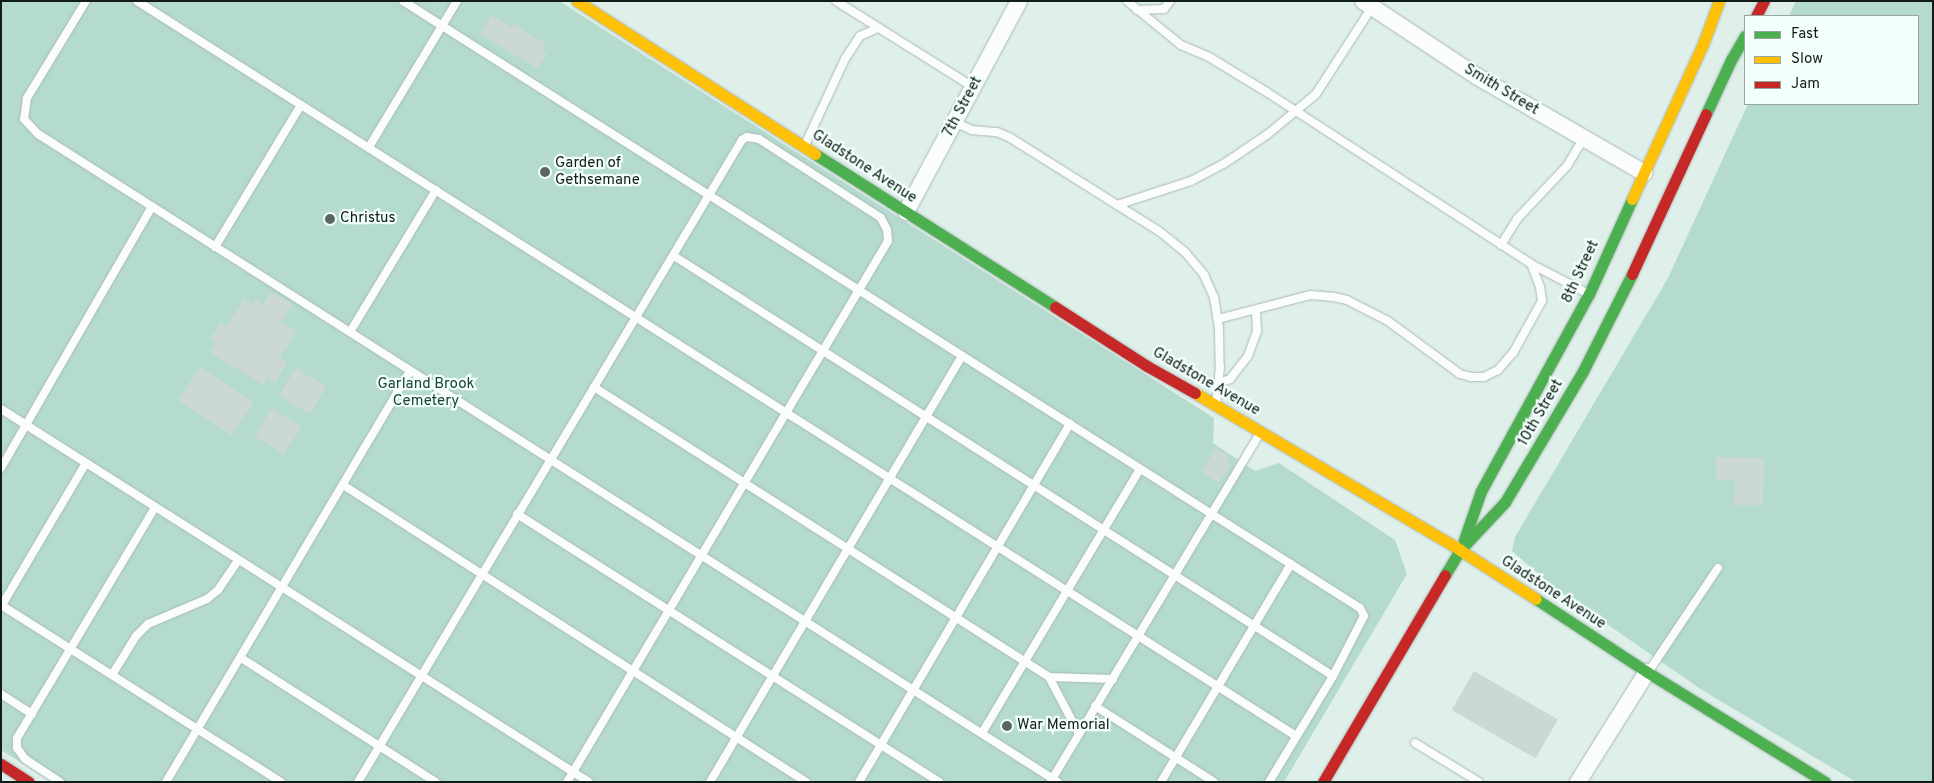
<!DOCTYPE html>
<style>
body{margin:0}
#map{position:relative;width:1934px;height:783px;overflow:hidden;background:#dff0ea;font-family:Overpass,sans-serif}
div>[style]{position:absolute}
.green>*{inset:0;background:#b4dbce}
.building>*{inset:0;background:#cbd8d3;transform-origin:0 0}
.roads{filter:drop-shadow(0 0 1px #acb9b5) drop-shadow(0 0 1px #acb9b5)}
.lane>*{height:8px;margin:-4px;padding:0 4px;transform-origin:4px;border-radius:4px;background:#fafdfc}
.street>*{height:16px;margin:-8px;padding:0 8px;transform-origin:8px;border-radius:8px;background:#fafdfc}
.fast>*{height:11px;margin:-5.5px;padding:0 5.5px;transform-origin:5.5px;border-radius:5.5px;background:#4caf50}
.slow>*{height:11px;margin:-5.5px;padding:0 5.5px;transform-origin:5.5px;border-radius:5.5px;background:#ffc107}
.jam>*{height:11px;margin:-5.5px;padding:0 5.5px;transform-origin:5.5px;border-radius:5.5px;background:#c62828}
.dots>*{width:14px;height:14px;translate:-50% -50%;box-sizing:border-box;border:2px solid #f3fffb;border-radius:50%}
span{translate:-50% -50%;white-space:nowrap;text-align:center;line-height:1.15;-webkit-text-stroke:4.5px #f3fffb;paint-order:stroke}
.street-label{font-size:15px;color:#121d1a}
.poi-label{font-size:15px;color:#121d1a}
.left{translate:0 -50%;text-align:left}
.park-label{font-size:15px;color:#194337}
.frame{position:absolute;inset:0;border:2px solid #121d1a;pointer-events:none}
.legend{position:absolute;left:1744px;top:15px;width:175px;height:90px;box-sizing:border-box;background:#f3fffb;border:1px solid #99a5a1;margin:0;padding:6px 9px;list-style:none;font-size:15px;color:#121d1a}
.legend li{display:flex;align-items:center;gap:10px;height:25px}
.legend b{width:25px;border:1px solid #99a5a1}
</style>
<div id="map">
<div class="green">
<i style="clip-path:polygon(1px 1px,559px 1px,1214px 418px,1213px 443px,1255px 471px,1279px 463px,1395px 540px,1407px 574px,1284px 782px,52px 782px,1px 750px)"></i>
<i style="clip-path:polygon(1796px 1px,1933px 1px,1933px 782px,1856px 782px,1702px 690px,1555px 588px,1512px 551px,1515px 537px,1668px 278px,1748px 104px,1918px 104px,1918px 16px,1789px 16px)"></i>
</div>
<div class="building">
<i style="clip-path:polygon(491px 15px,511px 27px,514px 24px,546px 44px,542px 51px,547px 54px,537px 69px,480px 33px)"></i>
<i style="clip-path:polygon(271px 291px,293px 305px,281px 322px,296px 332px,280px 358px,287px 363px,275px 383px,268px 378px,263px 385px,210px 352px,216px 343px,210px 339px,220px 323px,226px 327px,244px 299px,253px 305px,256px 300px,263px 304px)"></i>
<i style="left:200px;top:367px;width:64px;height:40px;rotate:33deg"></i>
<i style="left:296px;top:368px;width:36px;height:32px;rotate:32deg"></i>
<i style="left:272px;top:408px;width:35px;height:33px;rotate:33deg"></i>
<i style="clip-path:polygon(1216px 448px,1230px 457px,1227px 461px,1231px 464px,1219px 483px,1201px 471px)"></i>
<i style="clip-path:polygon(1716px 457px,1764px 458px,1763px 505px,1734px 505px,1735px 480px,1716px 480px)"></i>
<i style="left:1474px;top:671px;width:97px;height:45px;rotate:30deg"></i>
</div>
<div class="roads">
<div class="lane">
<i style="left:86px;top:1px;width:114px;rotate:121.3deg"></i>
<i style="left:27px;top:98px;width:21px;rotate:98deg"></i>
<i style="left:24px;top:119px;width:21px;rotate:47deg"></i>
<i style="left:38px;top:134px;width:1208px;rotate:32.43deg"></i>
<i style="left:137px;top:1px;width:1372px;rotate:32.38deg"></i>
<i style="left:403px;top:1px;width:1133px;rotate:32.39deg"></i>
<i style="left:1360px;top:608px;width:9px;rotate:63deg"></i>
<i style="left:1364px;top:616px;width:68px;rotate:117.3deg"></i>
<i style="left:1333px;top:676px;width:124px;rotate:121.1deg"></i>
<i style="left:836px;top:1px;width:162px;rotate:32.1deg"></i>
<i style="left:1127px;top:1px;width:70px;rotate:39.2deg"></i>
<i style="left:1181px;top:45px;width:30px;rotate:23deg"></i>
<i style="left:1209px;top:57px;width:66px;rotate:31.3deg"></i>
<i style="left:1265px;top:91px;width:317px;rotate:33deg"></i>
<i style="left:1531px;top:264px;width:63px;rotate:27.4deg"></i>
<i style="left:1137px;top:10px;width:27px;rotate:-2deg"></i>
<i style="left:1164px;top:9px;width:10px;rotate:-53deg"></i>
<i style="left:954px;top:122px;width:20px;rotate:24deg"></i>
<i style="left:972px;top:130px;width:25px;rotate:5deg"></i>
<i style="left:997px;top:132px;width:13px;rotate:23deg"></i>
<i style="left:1009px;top:137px;width:177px;rotate:32.1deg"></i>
<i style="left:1159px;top:231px;width:33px;rotate:39deg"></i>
<i style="left:1185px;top:252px;width:30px;rotate:50deg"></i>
<i style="left:1204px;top:275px;width:24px;rotate:66deg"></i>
<i style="left:1214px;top:297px;width:31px;rotate:81deg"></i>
<i style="left:1219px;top:328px;width:39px;rotate:89deg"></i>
<i style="left:1220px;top:367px;width:36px;rotate:96deg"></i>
<i style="left:805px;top:145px;width:95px;rotate:-65.1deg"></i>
<i style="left:845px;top:59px;width:27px;rotate:-57deg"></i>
<i style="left:860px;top:36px;width:20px;rotate:-24deg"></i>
<i style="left:369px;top:147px;width:170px;rotate:-58.9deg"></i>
<i style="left:1117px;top:205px;width:78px;rotate:-18deg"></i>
<i style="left:1191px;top:181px;width:38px;rotate:-28deg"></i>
<i style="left:1225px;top:163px;width:52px;rotate:-34deg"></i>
<i style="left:1268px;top:134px;width:62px;rotate:-39.8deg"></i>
<i style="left:1316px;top:94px;width:103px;rotate:-57.2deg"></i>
<i style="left:1501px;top:245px;width:31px;rotate:-58deg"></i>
<i style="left:1517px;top:219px;width:73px;rotate:-46.7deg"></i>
<i style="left:1567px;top:166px;width:31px;rotate:-59deg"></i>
<i style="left:215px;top:247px;width:166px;rotate:-58.8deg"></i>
<i style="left:674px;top:256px;width:781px;rotate:32.51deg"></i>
<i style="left:1218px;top:319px;width:96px;rotate:-14.5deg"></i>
<i style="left:1311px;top:295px;width:23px;rotate:5deg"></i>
<i style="left:1334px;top:297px;width:13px;rotate:13deg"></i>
<i style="left:1347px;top:300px;width:46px;rotate:27.1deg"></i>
<i style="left:1388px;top:321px;width:89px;rotate:36.4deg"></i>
<i style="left:1460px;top:374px;width:11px;rotate:15deg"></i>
<i style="left:1471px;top:377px;width:13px"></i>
<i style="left:1484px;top:377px;width:16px;rotate:-27deg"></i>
<i style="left:1498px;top:370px;width:23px;rotate:-49deg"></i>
<i style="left:1513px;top:353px;width:60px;rotate:-60.9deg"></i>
<i style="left:1542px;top:301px;width:14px;rotate:-98deg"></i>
<i style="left:1540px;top:287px;width:25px;rotate:-111deg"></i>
<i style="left:350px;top:332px;width:166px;rotate:-58.8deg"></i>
<i style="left:1218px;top:383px;width:13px;rotate:-18deg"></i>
<i style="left:1230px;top:379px;width:29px;rotate:-52deg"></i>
<i style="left:1248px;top:356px;width:27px;rotate:-70deg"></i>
<i style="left:1257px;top:331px;width:21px;rotate:-93deg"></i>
<i style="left:594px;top:387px;width:540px;rotate:32.51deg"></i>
<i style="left:1049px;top:677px;width:64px;rotate:62.2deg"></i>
<i style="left:1px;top:409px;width:696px;rotate:32.39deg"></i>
<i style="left:1px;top:468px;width:302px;rotate:-60deg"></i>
<i style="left:343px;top:485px;width:550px;rotate:32.68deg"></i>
<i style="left:517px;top:514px;width:500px;rotate:32.4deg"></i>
<i style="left:1px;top:605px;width:331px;rotate:32.3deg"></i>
<i style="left:2px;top:605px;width:165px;rotate:-59.4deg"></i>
<i style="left:241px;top:658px;width:231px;rotate:32.5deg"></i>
<i style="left:1649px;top:671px;width:124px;rotate:-56.2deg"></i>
<i style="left:112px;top:675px;width:46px;rotate:-58.4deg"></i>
<i style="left:136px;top:636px;width:17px;rotate:-45deg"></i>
<i style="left:148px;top:624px;width:64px;rotate:-23deg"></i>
<i style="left:207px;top:599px;width:14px;rotate:-39deg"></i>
<i style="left:218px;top:590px;width:36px;rotate:-56deg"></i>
<i style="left:1049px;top:677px;width:64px;rotate:1.8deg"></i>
<i style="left:1px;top:694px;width:37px;rotate:33deg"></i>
<i style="left:1095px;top:706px;width:141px;rotate:32.6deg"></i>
<i style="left:982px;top:733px;width:308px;rotate:-59.1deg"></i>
<i style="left:1415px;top:743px;width:75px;rotate:31.4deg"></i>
<i style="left:1051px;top:781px;width:406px;rotate:-59deg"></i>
<i style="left:60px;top:782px;width:42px;rotate:-146.7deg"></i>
<i style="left:25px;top:759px;width:14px;rotate:-126deg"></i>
<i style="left:17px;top:748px;width:10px;rotate:-90deg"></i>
<i style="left:17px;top:738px;width:269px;rotate:-59.1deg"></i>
<i style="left:166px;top:782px;width:478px;rotate:-59.3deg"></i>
<i style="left:358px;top:782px;width:748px;rotate:-59.12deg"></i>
<i style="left:742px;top:140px;width:6px;rotate:-31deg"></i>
<i style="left:747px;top:137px;width:12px;rotate:9deg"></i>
<i style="left:759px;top:139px;width:145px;rotate:32.9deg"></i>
<i style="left:881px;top:218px;width:13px;rotate:63deg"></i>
<i style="left:887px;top:230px;width:11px;rotate:85deg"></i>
<i style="left:888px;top:241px;width:629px;rotate:120.68deg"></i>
<i style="left:710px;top:782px;width:495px;rotate:-59.4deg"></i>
<i style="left:859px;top:782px;width:416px;rotate:-59.5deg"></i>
<i style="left:1161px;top:782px;width:254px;rotate:-59.2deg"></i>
</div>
<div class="street">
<i style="left:1363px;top:1px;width:138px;rotate:33.5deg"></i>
<i style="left:1478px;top:77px;width:192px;rotate:30deg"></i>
<i style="left:906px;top:212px;width:239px;rotate:-61.8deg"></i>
<i style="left:1578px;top:782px;width:130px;rotate:-57.9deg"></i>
</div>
<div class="fast">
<i style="left:1706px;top:114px;width:60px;rotate:-65.2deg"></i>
<i style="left:1731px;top:60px;width:28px;rotate:-60deg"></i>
<i style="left:815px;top:154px;width:285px;rotate:32.5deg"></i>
<i style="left:1464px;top:540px;width:52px;rotate:-70.9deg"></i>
<i style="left:1481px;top:491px;width:225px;rotate:-61.3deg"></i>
<i style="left:1589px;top:294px;width:104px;rotate:-65.6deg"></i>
<i style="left:1445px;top:575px;width:29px;rotate:-59deg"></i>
<i style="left:1460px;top:550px;width:66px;rotate:-46.8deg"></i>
<i style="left:1505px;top:502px;width:152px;rotate:-59.2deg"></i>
<i style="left:1583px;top:371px;width:109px;rotate:-63.2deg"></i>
<i style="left:1536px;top:599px;width:133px;rotate:33.3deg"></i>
<i style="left:1647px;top:672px;width:209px;rotate:31.7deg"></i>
</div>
<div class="slow">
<i style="left:577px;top:1px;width:283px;rotate:32.7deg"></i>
<i style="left:1632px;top:199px;width:170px;rotate:-65.4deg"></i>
<i style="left:1703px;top:44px;width:46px;rotate:-69.6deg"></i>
<i style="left:1195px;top:393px;width:308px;rotate:30.6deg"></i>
<i style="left:1460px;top:550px;width:90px;rotate:32.8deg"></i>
</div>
<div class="jam">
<i style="left:1756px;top:16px;width:17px;rotate:-62deg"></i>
<i style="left:1632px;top:274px;width:176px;rotate:-65.2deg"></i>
<i style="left:1055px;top:307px;width:109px;rotate:32.7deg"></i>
<i style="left:1147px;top:366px;width:55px;rotate:29.4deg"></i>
<i style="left:1px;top:764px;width:33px;rotate:33deg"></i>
<i style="left:1323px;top:782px;width:240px;rotate:-59.5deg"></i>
</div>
</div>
<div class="dots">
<i style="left:545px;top:172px;background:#5a6763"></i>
<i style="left:330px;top:219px;background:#5a6763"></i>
<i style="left:1007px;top:726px;background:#5a6763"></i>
</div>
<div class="street-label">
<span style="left:1501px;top:90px;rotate:31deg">Smith Street</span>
<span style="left:963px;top:107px;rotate:-62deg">7th Street</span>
<span style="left:864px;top:167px;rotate:33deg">Gladstone Avenue</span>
<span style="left:1581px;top:272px;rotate:-65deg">8th Street</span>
<span style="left:1206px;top:382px;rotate:30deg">Gladstone Avenue</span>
<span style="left:1541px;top:413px;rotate:-60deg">10th Street</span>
<span style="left:1553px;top:593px;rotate:33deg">Gladstone Avenue</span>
</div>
<div class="poi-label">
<span class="left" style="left:555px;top:172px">Garden of<br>Gethsemane</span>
<span class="left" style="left:340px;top:219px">Christus</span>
<span class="left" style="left:1017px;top:726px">War Memorial</span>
</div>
<div class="park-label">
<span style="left:426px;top:393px">Garland Brook<br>Cemetery</span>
</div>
<div class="frame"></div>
<ul class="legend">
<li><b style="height:6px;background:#4caf50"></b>Fast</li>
<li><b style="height:6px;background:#ffc107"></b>Slow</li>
<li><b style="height:6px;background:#c62828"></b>Jam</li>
</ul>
</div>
